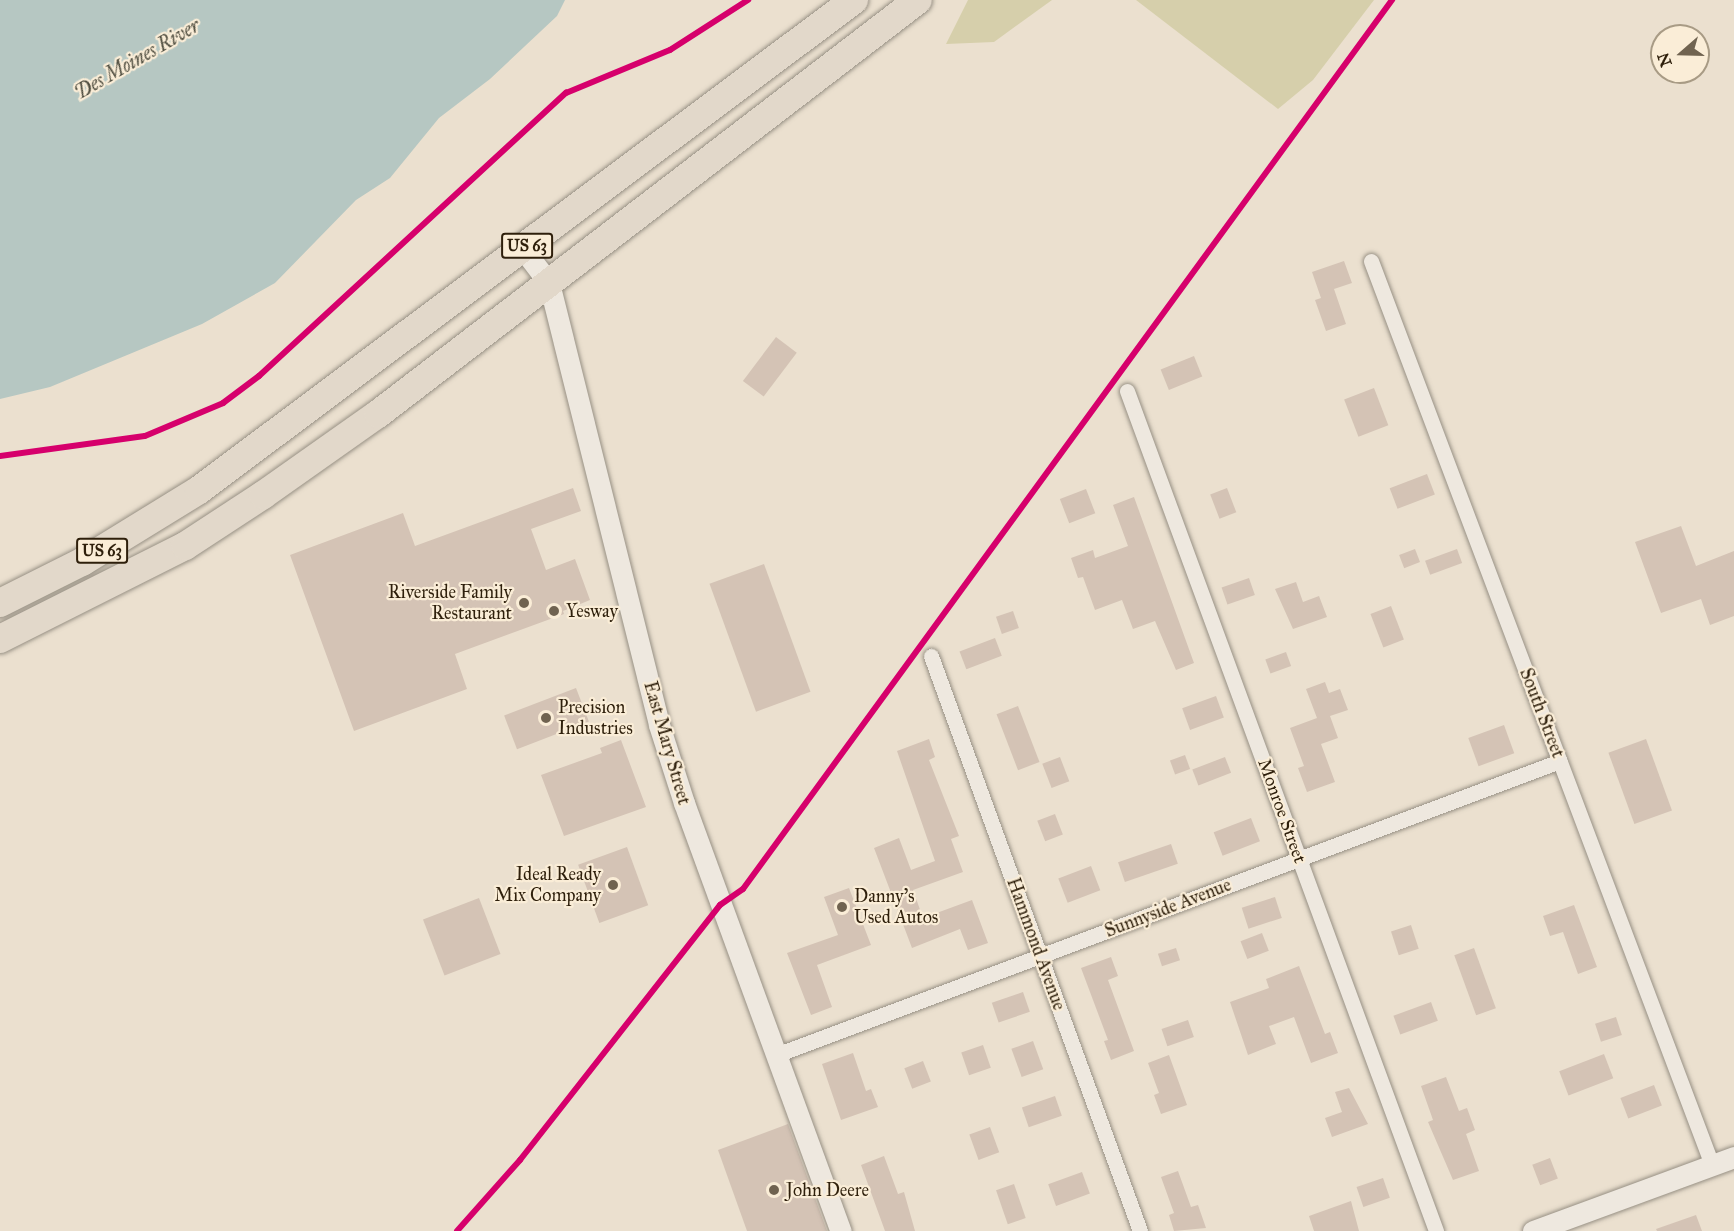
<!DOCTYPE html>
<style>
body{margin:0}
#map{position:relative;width:1734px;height:1231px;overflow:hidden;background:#ebe0cf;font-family:"IM FELL Great Primer",serif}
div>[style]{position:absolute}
.green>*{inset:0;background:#d6cfab}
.water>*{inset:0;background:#b6c7c2}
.building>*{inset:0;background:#d4c3b5;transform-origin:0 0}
.roads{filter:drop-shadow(0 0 2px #979084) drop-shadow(0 0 2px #979084)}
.street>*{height:15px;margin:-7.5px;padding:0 7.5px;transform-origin:7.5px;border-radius:7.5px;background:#eee8df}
.secondary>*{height:21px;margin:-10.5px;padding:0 10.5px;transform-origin:10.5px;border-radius:10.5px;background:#eee8df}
.highway>*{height:28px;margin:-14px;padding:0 14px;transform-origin:14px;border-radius:14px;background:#e2d8ca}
.cycleway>*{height:6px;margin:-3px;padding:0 3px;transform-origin:3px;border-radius:3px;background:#d6006c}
.dots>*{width:16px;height:16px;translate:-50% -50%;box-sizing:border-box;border:3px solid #faedd7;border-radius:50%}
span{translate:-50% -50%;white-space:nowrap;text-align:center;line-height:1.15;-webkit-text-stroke:4.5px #faedd7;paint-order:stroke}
.shield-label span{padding:2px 4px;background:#faedd7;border:2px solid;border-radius:4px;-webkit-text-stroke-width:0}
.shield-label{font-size:16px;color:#2e1f0b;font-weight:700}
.poi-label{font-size:18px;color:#2e1f0b}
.right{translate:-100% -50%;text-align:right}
.left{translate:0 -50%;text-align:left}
.street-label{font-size:18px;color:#2e1f0b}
.water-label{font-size:20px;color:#504e40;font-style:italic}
.north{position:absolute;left:1650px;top:24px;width:60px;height:60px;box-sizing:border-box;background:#faedd7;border:2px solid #a89b85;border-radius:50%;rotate:250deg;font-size:16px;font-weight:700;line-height:24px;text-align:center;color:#2e1f0b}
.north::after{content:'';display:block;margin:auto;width:21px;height:27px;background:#706350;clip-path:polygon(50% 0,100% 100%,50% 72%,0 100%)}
</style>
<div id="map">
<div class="green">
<i style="clip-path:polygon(968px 0,1052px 0,994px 42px,946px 44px)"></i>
<i style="clip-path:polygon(1136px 0,1374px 0,1313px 80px,1278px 109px)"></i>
</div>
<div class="water">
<i style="clip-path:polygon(0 0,565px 0,557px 16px,490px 79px,439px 118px,390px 178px,356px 200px,275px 283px,202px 324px,50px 387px,0 399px)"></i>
</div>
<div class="building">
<i style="clip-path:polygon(1344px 261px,1352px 283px,1334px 289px,1346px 324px,1326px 331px,1315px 300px,1321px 298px,1312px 272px)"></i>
<i style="left:776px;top:337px;width:26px;height:55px;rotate:37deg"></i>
<i style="left:1194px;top:356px;width:22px;height:36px;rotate:68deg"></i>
<i style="left:1374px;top:388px;width:40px;height:32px;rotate:69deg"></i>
<i style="left:1427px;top:474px;width:22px;height:40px;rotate:69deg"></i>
<i style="clip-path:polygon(573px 488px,581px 511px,531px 529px,546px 570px,575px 559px,590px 600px,563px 611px,564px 614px,455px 654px,467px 689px,354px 731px,290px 555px,403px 513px,415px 546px)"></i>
<i style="left:1227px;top:488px;width:26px;height:18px;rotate:69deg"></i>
<i style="left:1086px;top:489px;width:26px;height:28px;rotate:69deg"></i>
<i style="clip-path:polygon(1134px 497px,1194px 663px,1176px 670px,1155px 621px,1133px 629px,1122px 600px,1095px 610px,1083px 577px,1078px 578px,1071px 558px,1093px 550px,1095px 558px,1128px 546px,1113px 505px)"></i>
<i style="clip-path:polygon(1681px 526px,1696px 566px,1734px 551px,1734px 616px,1710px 625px,1701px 599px,1661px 613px,1635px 542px)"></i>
<i style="left:1415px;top:549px;width:14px;height:17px;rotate:69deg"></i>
<i style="left:1457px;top:549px;width:15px;height:34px;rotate:70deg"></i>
<i style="left:764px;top:564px;width:136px;height:58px;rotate:70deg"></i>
<i style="left:1249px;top:578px;width:18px;height:29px;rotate:71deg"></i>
<i style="clip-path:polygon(1296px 582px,1303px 602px,1319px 596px,1327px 617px,1293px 629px,1275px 589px)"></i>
<i style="left:1391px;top:606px;width:36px;height:22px;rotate:69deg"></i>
<i style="left:1013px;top:611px;width:18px;height:18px;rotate:71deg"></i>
<i style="left:995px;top:638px;width:19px;height:38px;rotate:69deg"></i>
<i style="left:1286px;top:652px;width:15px;height:22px;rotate:70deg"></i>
<i style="clip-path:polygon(1325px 682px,1329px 693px,1340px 689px,1348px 710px,1330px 716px,1338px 738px,1321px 744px,1335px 782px,1307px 792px,1298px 768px,1304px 766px,1290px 728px,1317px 718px,1306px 689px)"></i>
<i style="left:576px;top:688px;width:36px;height:77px;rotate:69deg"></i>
<i style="left:1216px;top:696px;width:23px;height:36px;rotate:70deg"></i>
<i style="left:1018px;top:706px;width:60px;height:23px;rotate:69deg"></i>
<i style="left:1504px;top:725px;width:30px;height:38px;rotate:70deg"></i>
<i style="clip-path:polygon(929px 739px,935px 757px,929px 760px,959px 836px,951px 839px,963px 872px,913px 890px,923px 918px,972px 900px,988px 943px,968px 950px,960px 929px,912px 948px,874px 848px,899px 838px,911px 870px,935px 861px,897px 751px)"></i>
<i style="left:1646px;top:739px;width:76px;height:40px;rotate:70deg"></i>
<i style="clip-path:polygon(621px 740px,646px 807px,564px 836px,541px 775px,602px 753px,600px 748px)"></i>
<i style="left:1185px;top:755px;width:15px;height:16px;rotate:70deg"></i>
<i style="left:1060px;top:757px;width:26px;height:19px;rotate:69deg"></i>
<i style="left:1225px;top:757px;width:17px;height:35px;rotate:69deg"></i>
<i style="left:1055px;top:814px;width:22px;height:19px;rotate:69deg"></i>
<i style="left:1251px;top:818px;width:25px;height:40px;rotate:69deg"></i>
<i style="left:1171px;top:844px;width:21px;height:56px;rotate:71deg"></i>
<i style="left:627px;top:847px;width:62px;height:52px;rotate:70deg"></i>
<i style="left:1091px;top:866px;width:26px;height:35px;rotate:69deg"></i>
<i style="clip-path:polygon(849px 888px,871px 945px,817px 965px,832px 1007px,811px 1015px,787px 953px,838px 935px,824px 897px)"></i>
<i style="left:1275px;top:897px;width:22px;height:35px;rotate:72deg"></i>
<i style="left:479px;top:898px;width:60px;height:60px;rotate:69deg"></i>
<i style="clip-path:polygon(1574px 905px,1597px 967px,1578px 974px,1563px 932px,1550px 936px,1543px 916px)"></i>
<i style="left:1411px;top:925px;width:25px;height:21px;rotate:72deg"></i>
<i style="left:1262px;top:933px;width:19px;height:23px;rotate:69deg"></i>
<i style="left:1176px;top:948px;width:13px;height:19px;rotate:72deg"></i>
<i style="left:1474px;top:948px;width:64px;height:21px;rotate:70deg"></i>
<i style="clip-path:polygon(1111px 957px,1118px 976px,1108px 980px,1134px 1051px,1111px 1060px,1104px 1041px,1108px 1040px,1081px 968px)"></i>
<i style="clip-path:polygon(1299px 966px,1325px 1034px,1330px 1032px,1338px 1053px,1311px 1063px,1294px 1017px,1269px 1026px,1276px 1044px,1248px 1055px,1230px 1002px,1269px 988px,1266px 979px)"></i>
<i style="left:1023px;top:992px;width:21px;height:33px;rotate:71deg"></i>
<i style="left:1431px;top:1002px;width:20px;height:40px;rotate:70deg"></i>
<i style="left:1616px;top:1017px;width:19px;height:22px;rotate:72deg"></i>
<i style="left:1188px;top:1020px;width:18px;height:28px;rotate:71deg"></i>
<i style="left:1033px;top:1041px;width:30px;height:23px;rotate:70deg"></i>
<i style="left:983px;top:1045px;width:24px;height:23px;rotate:71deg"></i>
<i style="clip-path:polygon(853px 1053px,866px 1091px,871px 1089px,878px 1107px,841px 1120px,822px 1064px)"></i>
<i style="left:1604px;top:1054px;width:26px;height:48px;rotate:69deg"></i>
<i style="clip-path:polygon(1169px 1055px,1187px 1105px,1161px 1114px,1154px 1095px,1159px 1093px,1148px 1063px)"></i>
<i style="left:923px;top:1061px;width:22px;height:20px;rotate:69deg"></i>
<i style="clip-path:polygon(1446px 1077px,1459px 1111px,1467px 1108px,1475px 1130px,1466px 1134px,1479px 1171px,1453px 1180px,1428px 1122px,1433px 1120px,1421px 1086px)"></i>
<i style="left:1654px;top:1085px;width:22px;height:36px;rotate:69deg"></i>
<i style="clip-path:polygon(1349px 1088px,1368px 1124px,1332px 1137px,1325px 1118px,1342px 1112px,1335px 1092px)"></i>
<i style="left:1055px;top:1096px;width:21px;height:35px;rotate:71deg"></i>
<i style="clip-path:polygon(788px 1124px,827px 1231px,747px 1231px,718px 1150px)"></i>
<i style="left:990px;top:1127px;width:27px;height:22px;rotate:70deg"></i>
<i style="clip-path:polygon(884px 1156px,898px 1194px,904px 1192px,915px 1231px,885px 1231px,861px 1165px)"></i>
<i style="left:1550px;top:1158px;width:22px;height:19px;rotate:69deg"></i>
<i style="clip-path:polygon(1178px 1171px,1191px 1207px,1198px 1205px,1206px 1228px,1174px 1231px,1169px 1215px,1174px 1213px,1161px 1177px)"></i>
<i style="left:1082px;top:1172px;width:23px;height:36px;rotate:70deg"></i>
<i style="left:1383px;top:1178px;width:21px;height:28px;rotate:71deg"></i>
<i style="left:1014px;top:1184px;width:36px;height:19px;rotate:71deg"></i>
<i style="clip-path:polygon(1351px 1201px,1359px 1231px,1314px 1231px,1309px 1216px)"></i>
<i style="clip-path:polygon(1696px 1215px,1702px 1231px,1657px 1231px,1656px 1229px)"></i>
</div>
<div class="roads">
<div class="street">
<i style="left:1371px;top:261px;width:966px;rotate:69.33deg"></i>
<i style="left:1127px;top:391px;width:895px;rotate:69.8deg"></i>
<i style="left:931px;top:656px;width:612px;rotate:70.02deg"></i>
<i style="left:776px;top:1055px;width:837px;rotate:-20.56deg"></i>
</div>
<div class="secondary">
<i style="left:523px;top:249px;width:43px;rotate:52.6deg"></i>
<i style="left:549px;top:283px;width:455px;rotate:76deg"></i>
<i style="left:659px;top:725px;width:82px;rotate:72.2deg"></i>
<i style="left:684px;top:803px;width:456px;rotate:69.9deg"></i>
<i style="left:1533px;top:1231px;width:214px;rotate:-20.2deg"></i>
</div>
<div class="highway">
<i style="left:0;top:603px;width:92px;rotate:-26.6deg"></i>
<i style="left:82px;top:562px;width:137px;rotate:-31.6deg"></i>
<i style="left:199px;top:490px;width:818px;rotate:-36.8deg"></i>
<i style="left:0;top:639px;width:207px;rotate:-26.7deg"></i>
<i style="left:185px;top:546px;width:93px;rotate:-33.2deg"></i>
<i style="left:263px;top:495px;width:141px;rotate:-35.2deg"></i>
<i style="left:378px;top:414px;width:680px;rotate:-37.48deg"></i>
</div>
</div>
<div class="cycleway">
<i style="left:0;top:456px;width:146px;rotate:-7.9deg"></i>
<i style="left:145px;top:436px;width:85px;rotate:-22.9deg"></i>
<i style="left:223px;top:403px;width:45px;rotate:-36.9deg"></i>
<i style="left:259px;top:376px;width:418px;rotate:-42.7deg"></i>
<i style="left:566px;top:93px;width:113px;rotate:-22.5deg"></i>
<i style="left:670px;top:50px;width:93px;rotate:-32.7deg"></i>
<i style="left:457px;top:1231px;width:95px;rotate:-48.4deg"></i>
<i style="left:520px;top:1160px;width:324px;rotate:-51.9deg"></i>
<i style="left:720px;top:905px;width:28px;rotate:-35deg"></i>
<i style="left:743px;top:889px;width:1101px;rotate:-53.87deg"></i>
</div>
<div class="dots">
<i style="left:524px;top:603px;background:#706350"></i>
<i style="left:554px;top:611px;background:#706350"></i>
<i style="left:546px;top:718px;background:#706350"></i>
<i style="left:613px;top:885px;background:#706350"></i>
<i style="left:842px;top:907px;background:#706350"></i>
<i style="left:774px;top:1190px;background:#706350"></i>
</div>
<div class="shield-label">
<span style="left:527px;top:246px">US 63</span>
<span style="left:102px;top:551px">US 63</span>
</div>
<div class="poi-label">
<span class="right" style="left:512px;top:603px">Riverside Family<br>Restaurant</span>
<span class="left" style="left:566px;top:611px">Yesway</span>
<span class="left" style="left:558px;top:718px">Precision<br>Industries</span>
<span class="right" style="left:601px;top:885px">Ideal Ready<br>Mix Company</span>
<span class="left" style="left:854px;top:907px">Danny's<br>Used Autos</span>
<span class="left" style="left:786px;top:1190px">John Deere</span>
</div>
<div class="street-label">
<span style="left:1542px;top:713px;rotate:69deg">South Street</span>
<span style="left:667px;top:743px;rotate:74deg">East Mary Street</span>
<span style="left:1282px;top:811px;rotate:70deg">Monroe Street</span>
<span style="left:1168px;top:908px;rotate:-21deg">Sunnyside Avenue</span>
<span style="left:1036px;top:944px;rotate:70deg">Hammond Avenue</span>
</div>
<div class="water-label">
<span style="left:137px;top:59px;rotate:-30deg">Des Moines River</span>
</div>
<div class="north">N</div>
</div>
